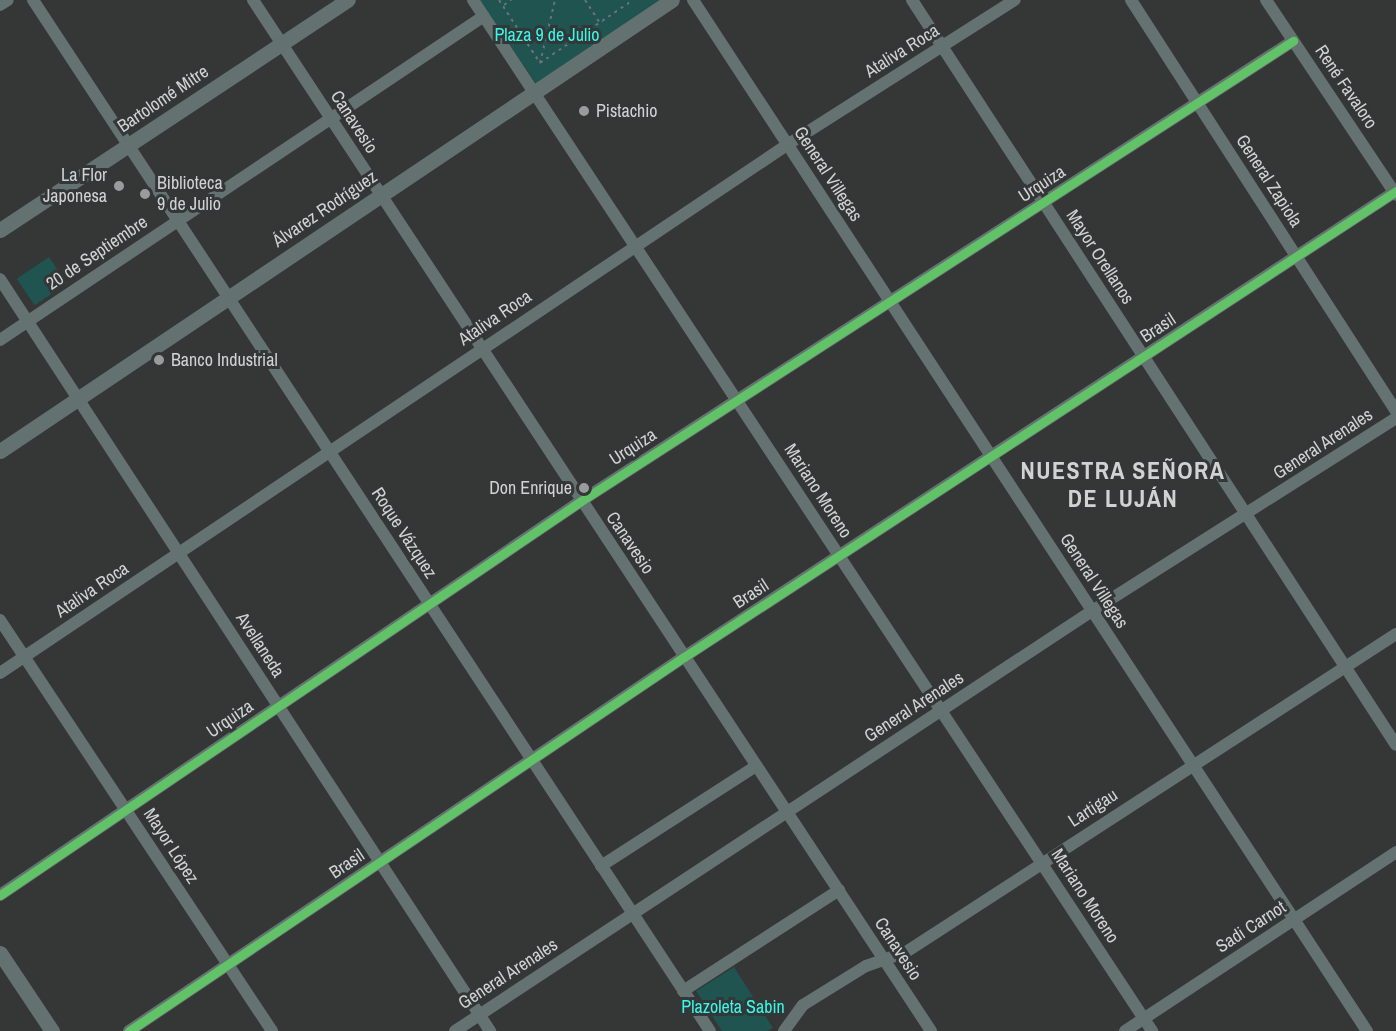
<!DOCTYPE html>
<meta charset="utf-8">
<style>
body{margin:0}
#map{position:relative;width:1396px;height:1031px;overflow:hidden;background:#353636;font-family:"Archivo Narrow",sans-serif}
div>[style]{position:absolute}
.green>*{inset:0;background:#1f5450;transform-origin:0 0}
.path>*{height:2px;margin-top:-1px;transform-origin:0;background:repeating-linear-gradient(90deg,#6a7272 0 3px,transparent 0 7.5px)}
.minor>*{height:12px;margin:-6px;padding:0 6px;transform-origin:6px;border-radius:6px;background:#647271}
.major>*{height:15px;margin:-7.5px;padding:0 7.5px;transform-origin:7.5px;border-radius:7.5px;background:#637271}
.cycleway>*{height:9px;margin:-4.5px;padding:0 4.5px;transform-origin:4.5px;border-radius:4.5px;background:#61c268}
.dots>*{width:16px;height:16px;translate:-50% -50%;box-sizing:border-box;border:3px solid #343737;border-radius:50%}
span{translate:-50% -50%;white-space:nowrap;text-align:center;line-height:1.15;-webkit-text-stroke:6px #343737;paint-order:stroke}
.park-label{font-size:18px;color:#38f8e8}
.street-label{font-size:18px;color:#d0d3d2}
.poi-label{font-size:18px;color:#d0d3d2}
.left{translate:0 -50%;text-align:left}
.right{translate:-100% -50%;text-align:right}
.district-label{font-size:24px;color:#d0d3d2;font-weight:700;letter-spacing:1.5px}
</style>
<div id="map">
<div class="green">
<i style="clip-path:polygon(480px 0,662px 0,536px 84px)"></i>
<i style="left:49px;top:257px;width:32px;height:39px;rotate:56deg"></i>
<i style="clip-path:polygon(734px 967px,773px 1028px,767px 1031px,722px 1031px,696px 991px)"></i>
</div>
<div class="path">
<i style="left:499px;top:0;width:75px;rotate:56.9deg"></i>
<i style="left:585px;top:0;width:27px;rotate:57deg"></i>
<i style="left:504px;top:5px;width:9px;rotate:-36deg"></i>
<i style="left:540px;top:63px;width:112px;rotate:-34.1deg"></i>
<i style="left:540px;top:63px;width:65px;rotate:-76.6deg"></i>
</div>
<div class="minor">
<i style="left:33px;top:0;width:1233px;rotate:56.71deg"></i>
<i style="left:253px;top:0;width:1234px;rotate:56.67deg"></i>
<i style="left:473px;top:0;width:1235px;rotate:56.63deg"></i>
<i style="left:693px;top:0;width:1232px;rotate:56.83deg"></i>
<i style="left:912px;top:0;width:888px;rotate:56.99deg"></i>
<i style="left:1131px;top:0;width:489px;rotate:57.2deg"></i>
<i style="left:1266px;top:0;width:234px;rotate:56.3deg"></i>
<i style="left:0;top:5px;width:9px;rotate:-32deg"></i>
<i style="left:0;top:279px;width:898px;rotate:56.91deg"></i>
<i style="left:0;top:340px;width:582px;rotate:-33.8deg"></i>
<i style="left:0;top:620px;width:493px;rotate:56.5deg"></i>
<i style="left:0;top:673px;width:948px;rotate:-33.86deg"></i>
<i style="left:787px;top:145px;width:270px;rotate:-32.5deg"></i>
<i style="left:601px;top:866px;width:184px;rotate:-32.8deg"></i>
<i style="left:0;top:895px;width:702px;rotate:-34.14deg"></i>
<i style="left:581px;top:501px;width:848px;rotate:-32.87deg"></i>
<i style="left:683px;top:991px;width:186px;rotate:-32.9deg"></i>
<i style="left:129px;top:1031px;width:669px;rotate:-33.98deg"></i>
<i style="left:684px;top:657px;width:851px;rotate:-33.2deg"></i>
<i style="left:455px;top:1031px;width:763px;rotate:-33.4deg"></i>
<i style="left:1092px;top:611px;width:360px;rotate:-32.4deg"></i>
<i style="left:784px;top:1031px;width:32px;rotate:-54deg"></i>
<i style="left:803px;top:1005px;width:74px;rotate:-31.8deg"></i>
<i style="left:866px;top:966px;width:42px;rotate:-19.3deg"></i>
<i style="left:906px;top:952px;width:584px;rotate:-32.98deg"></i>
<i style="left:1125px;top:1031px;width:325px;rotate:-33.4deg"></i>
</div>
<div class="major">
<i style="left:0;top:230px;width:417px;rotate:-33.5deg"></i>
<i style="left:0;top:451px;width:809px;rotate:-33.87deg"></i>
<i style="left:0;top:953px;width:94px;rotate:56.3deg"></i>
</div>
<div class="cycleway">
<i style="left:0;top:895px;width:702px;rotate:-34.14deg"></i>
<i style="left:581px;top:501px;width:848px;rotate:-32.87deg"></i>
<i style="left:129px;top:1031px;width:669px;rotate:-33.98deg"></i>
<i style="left:684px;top:657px;width:851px;rotate:-33.2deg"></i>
</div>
<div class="dots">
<i style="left:584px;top:111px;background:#9a9c9b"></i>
<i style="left:119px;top:186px;background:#9a9c9b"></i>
<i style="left:145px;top:194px;background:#9a9c9b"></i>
<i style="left:159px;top:360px;background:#9a9c9b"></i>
<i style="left:584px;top:488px;background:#9a9c9b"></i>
</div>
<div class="park-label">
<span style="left:547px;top:35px">Plaza 9 de Julio</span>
<span style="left:733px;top:1007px">Plazoleta Sabin</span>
</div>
<div class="street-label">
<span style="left:902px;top:51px;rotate:-32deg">Ataliva Roca</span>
<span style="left:1346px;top:87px;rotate:56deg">René Favaloro</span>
<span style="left:163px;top:99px;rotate:-34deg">Bartolomé Mitre</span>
<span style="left:354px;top:122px;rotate:57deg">Canavesio</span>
<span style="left:828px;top:174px;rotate:57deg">General Villegas</span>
<span style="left:1269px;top:181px;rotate:57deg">General Zapiola</span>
<span style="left:1042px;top:184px;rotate:-33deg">Urquiza</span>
<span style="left:325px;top:209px;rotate:-34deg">Álvarez Rodríguez</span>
<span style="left:97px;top:253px;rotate:-34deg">20 de Septiembre</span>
<span style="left:1100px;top:257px;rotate:57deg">Mayor Orellanos</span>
<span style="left:495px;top:318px;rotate:-34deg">Ataliva Roca</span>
<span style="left:1158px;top:328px;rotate:-33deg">Brasil</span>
<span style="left:1323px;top:444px;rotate:-33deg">General Arenales</span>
<span style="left:633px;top:447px;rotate:-33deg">Urquiza</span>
<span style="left:818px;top:491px;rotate:57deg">Mariano Moreno</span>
<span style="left:404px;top:533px;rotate:57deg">Roque Vázquez</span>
<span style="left:630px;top:543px;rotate:56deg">Canavesio</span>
<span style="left:1094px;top:581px;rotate:57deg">General Villegas</span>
<span style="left:92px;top:590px;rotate:-34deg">Ataliva Roca</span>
<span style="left:751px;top:594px;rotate:-33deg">Brasil</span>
<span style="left:260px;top:645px;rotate:57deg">Avellaneda</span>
<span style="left:914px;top:707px;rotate:-33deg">General Arenales</span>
<span style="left:230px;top:719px;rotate:-34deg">Urquiza</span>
<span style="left:1093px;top:808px;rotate:-33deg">Lartigau</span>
<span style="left:171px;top:846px;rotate:57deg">Mayor López</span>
<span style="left:347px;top:864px;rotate:-34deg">Brasil</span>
<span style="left:1085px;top:896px;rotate:57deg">Mariano Moreno</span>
<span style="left:1251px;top:927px;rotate:-33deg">Sadi Carnot</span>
<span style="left:898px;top:949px;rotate:57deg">Canavesio</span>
<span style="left:508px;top:974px;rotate:-33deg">General Arenales</span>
</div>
<div class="poi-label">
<span class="left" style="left:596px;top:111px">Pistachio</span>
<span class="right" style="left:107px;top:186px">La Flor<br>Japonesa</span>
<span class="left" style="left:157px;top:194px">Biblioteca<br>9 de Julio</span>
<span class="left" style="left:171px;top:360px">Banco Industrial</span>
<span class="right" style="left:572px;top:488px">Don Enrique</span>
</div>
<div class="district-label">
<span style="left:1123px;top:485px">NUESTRA SEÑORA<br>DE LUJÁN</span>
</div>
</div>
